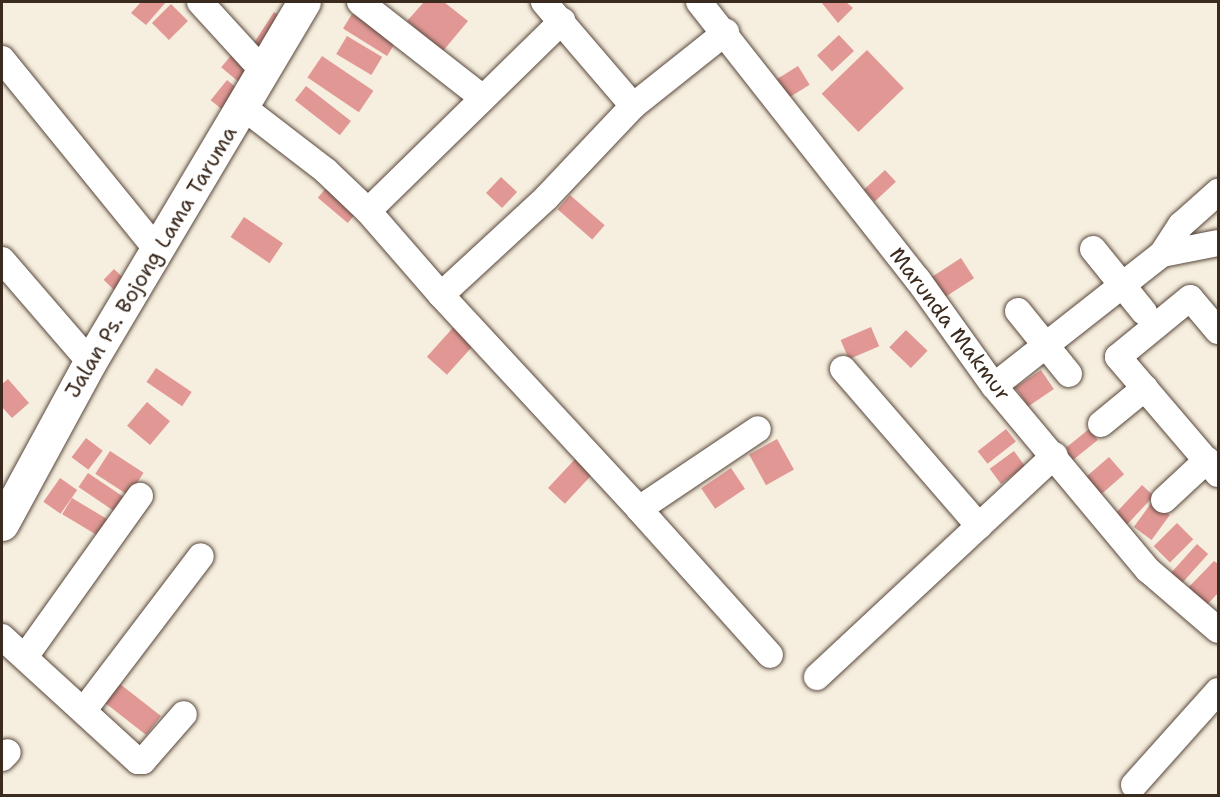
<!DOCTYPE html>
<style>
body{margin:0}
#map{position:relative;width:1220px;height:797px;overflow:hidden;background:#f6eede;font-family:"Shantell Sans",sans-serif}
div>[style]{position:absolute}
.building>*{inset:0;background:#e19895;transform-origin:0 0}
.roads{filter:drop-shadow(0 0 2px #57473b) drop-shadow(0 0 2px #57473b)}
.minor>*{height:26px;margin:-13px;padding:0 13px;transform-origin:13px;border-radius:13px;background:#fff}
.major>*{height:33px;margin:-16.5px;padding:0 16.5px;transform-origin:16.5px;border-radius:16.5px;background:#fff}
span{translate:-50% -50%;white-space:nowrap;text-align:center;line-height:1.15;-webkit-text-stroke:5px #fff;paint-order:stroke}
.street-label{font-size:21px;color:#3b2a1e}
.frame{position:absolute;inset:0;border:3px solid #3b2a1e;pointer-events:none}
</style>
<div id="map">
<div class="building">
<i style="clip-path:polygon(141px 2px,166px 2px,146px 25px,131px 13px)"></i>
<i style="clip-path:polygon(424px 2px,444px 2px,468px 21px,443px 51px,407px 21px)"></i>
<i style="clip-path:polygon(821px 2px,846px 2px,853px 8px,838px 23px)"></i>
<i style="left:171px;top:4px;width:24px;height:27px;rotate:45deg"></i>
<i style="left:274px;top:12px;width:20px;height:42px;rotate:33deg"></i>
<i style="left:352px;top:14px;width:52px;height:17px;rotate:32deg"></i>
<i style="left:839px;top:35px;width:22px;height:30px;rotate:47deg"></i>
<i style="left:347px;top:36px;width:41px;height:21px;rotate:31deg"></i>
<i style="left:867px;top:50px;width:53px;height:63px;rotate:46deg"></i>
<i style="left:234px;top:52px;width:31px;height:20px;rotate:40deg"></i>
<i style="left:322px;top:56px;width:62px;height:26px;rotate:34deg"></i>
<i style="left:798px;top:66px;width:22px;height:29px;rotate:58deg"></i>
<i style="left:227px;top:80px;width:19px;height:26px;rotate:39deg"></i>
<i style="left:306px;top:86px;width:57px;height:18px;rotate:38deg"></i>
<i style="left:885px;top:170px;width:16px;height:29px;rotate:47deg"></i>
<i style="left:501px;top:177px;width:22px;height:22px;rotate:43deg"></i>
<i style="left:332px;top:181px;width:39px;height:22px;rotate:40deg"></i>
<i style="left:570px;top:195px;width:46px;height:19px;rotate:41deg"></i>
<i style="left:244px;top:217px;width:47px;height:24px;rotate:34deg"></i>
<i style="left:961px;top:258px;width:24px;height:34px;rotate:57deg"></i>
<i style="left:114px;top:269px;width:28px;height:15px;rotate:44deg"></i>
<i style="left:459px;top:321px;width:27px;height:48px;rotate:42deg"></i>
<i style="left:871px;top:327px;width:21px;height:33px;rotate:67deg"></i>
<i style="left:906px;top:330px;width:30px;height:24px;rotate:44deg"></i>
<i style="left:156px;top:368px;width:43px;height:17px;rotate:34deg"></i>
<i style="left:1041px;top:370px;width:23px;height:31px;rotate:56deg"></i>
<i style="clip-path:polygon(8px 379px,29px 403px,12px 418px,2px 407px,2px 384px)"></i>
<i style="left:147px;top:402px;width:30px;height:31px;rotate:40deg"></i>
<i style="left:1006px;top:429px;width:16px;height:36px;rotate:52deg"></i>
<i style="left:1089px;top:429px;width:14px;height:32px;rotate:51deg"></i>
<i style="left:86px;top:438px;width:21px;height:24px;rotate:37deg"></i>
<i style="left:777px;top:439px;width:35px;height:32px;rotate:61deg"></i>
<i style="left:110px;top:451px;width:40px;height:27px;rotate:33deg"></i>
<i style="left:1014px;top:451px;width:19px;height:30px;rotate:54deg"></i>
<i style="left:1109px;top:457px;width:23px;height:31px;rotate:49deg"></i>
<i style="left:576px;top:458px;width:23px;height:41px;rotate:43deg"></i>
<i style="left:731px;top:468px;width:25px;height:36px;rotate:56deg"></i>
<i style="left:88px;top:473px;width:48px;height:17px;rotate:34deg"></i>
<i style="left:60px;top:478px;width:21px;height:29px;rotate:35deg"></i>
<i style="left:1142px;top:485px;width:16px;height:42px;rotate:43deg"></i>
<i style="left:72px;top:498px;width:50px;height:19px;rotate:31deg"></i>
<i style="left:1152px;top:502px;width:22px;height:31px;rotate:36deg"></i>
<i style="left:1177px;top:523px;width:23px;height:33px;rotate:45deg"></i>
<i style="left:1197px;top:544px;width:15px;height:42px;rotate:42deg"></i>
<i style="clip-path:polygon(1214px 561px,1218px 564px,1218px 593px,1203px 609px,1184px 592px)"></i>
<i style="left:120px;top:684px;width:52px;height:24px;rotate:38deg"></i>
</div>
<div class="roads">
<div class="minor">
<i style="left:200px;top:2px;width:95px;rotate:47.6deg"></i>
<i style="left:360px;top:2px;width:156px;rotate:38deg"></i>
<i style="left:544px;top:2px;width:137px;rotate:49.4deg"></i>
<i style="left:699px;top:2px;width:354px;rotate:51.8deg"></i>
<i style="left:918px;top:280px;width:130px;rotate:54.4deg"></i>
<i style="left:994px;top:386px;width:240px;rotate:50.1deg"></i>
<i style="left:1148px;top:570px;width:92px;rotate:40.6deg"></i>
<i style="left:2px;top:59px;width:247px;rotate:50.9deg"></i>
<i style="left:243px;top:107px;width:105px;rotate:37.6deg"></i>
<i style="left:326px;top:171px;width:58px;rotate:43.6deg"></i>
<i style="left:368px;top:211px;width:111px;rotate:49deg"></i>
<i style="left:441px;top:295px;width:292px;rotate:47.2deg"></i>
<i style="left:639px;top:509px;width:143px;rotate:-33.9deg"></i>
<i style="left:368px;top:211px;width:272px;rotate:-44.4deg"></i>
<i style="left:1093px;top:249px;width:81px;rotate:51deg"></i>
<i style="left:1162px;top:254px;width:57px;rotate:-11.1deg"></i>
<i style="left:2px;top:260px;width:135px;rotate:49.2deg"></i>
<i style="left:441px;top:295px;width:143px;rotate:-42.7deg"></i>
<i style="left:546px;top:198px;width:127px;rotate:-46.6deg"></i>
<i style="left:633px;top:106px;width:119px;rotate:-38.5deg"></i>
<i style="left:1018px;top:311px;width:81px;rotate:51deg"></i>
<i style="left:1218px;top:331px;width:43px;rotate:-130.3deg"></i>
<i style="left:1190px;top:298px;width:93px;rotate:140.7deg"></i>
<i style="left:1118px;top:357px;width:154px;rotate:49.5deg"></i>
<i style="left:843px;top:369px;width:208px;rotate:49.1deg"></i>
<i style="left:994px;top:386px;width:214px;rotate:-38.2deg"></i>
<i style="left:1162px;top:254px;width:35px;rotate:-57deg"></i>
<i style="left:1181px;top:225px;width:50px;rotate:-41.7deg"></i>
<i style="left:1101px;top:424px;width:57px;rotate:-39.3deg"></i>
<i style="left:1164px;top:500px;width:59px;rotate:-42.9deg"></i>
<i style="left:639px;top:509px;width:196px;rotate:48.1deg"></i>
<i style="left:2px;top:637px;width:184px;rotate:42.4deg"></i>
<i style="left:138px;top:761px;width:5px"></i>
<i style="left:143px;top:761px;width:62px;rotate:-48.9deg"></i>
<i style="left:25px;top:657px;width:198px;rotate:-54.5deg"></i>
<i style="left:817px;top:677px;width:325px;rotate:-43deg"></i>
<i style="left:84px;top:710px;width:193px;rotate:-52.8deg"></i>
<i style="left:2px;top:758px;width:8px;rotate:-45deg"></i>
<i style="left:1134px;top:785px;width:126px;rotate:-48.2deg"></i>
</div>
<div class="major">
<i style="left:2px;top:524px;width:184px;rotate:-61.5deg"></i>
<i style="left:90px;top:362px;width:419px;rotate:-59.3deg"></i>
</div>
</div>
<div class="street-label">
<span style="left:151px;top:262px;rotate:-59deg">Jalan Ps. Bojong Lama Taruma</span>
<span style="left:950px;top:324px;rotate:53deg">Marunda Makmur</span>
</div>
<div class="frame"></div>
</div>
